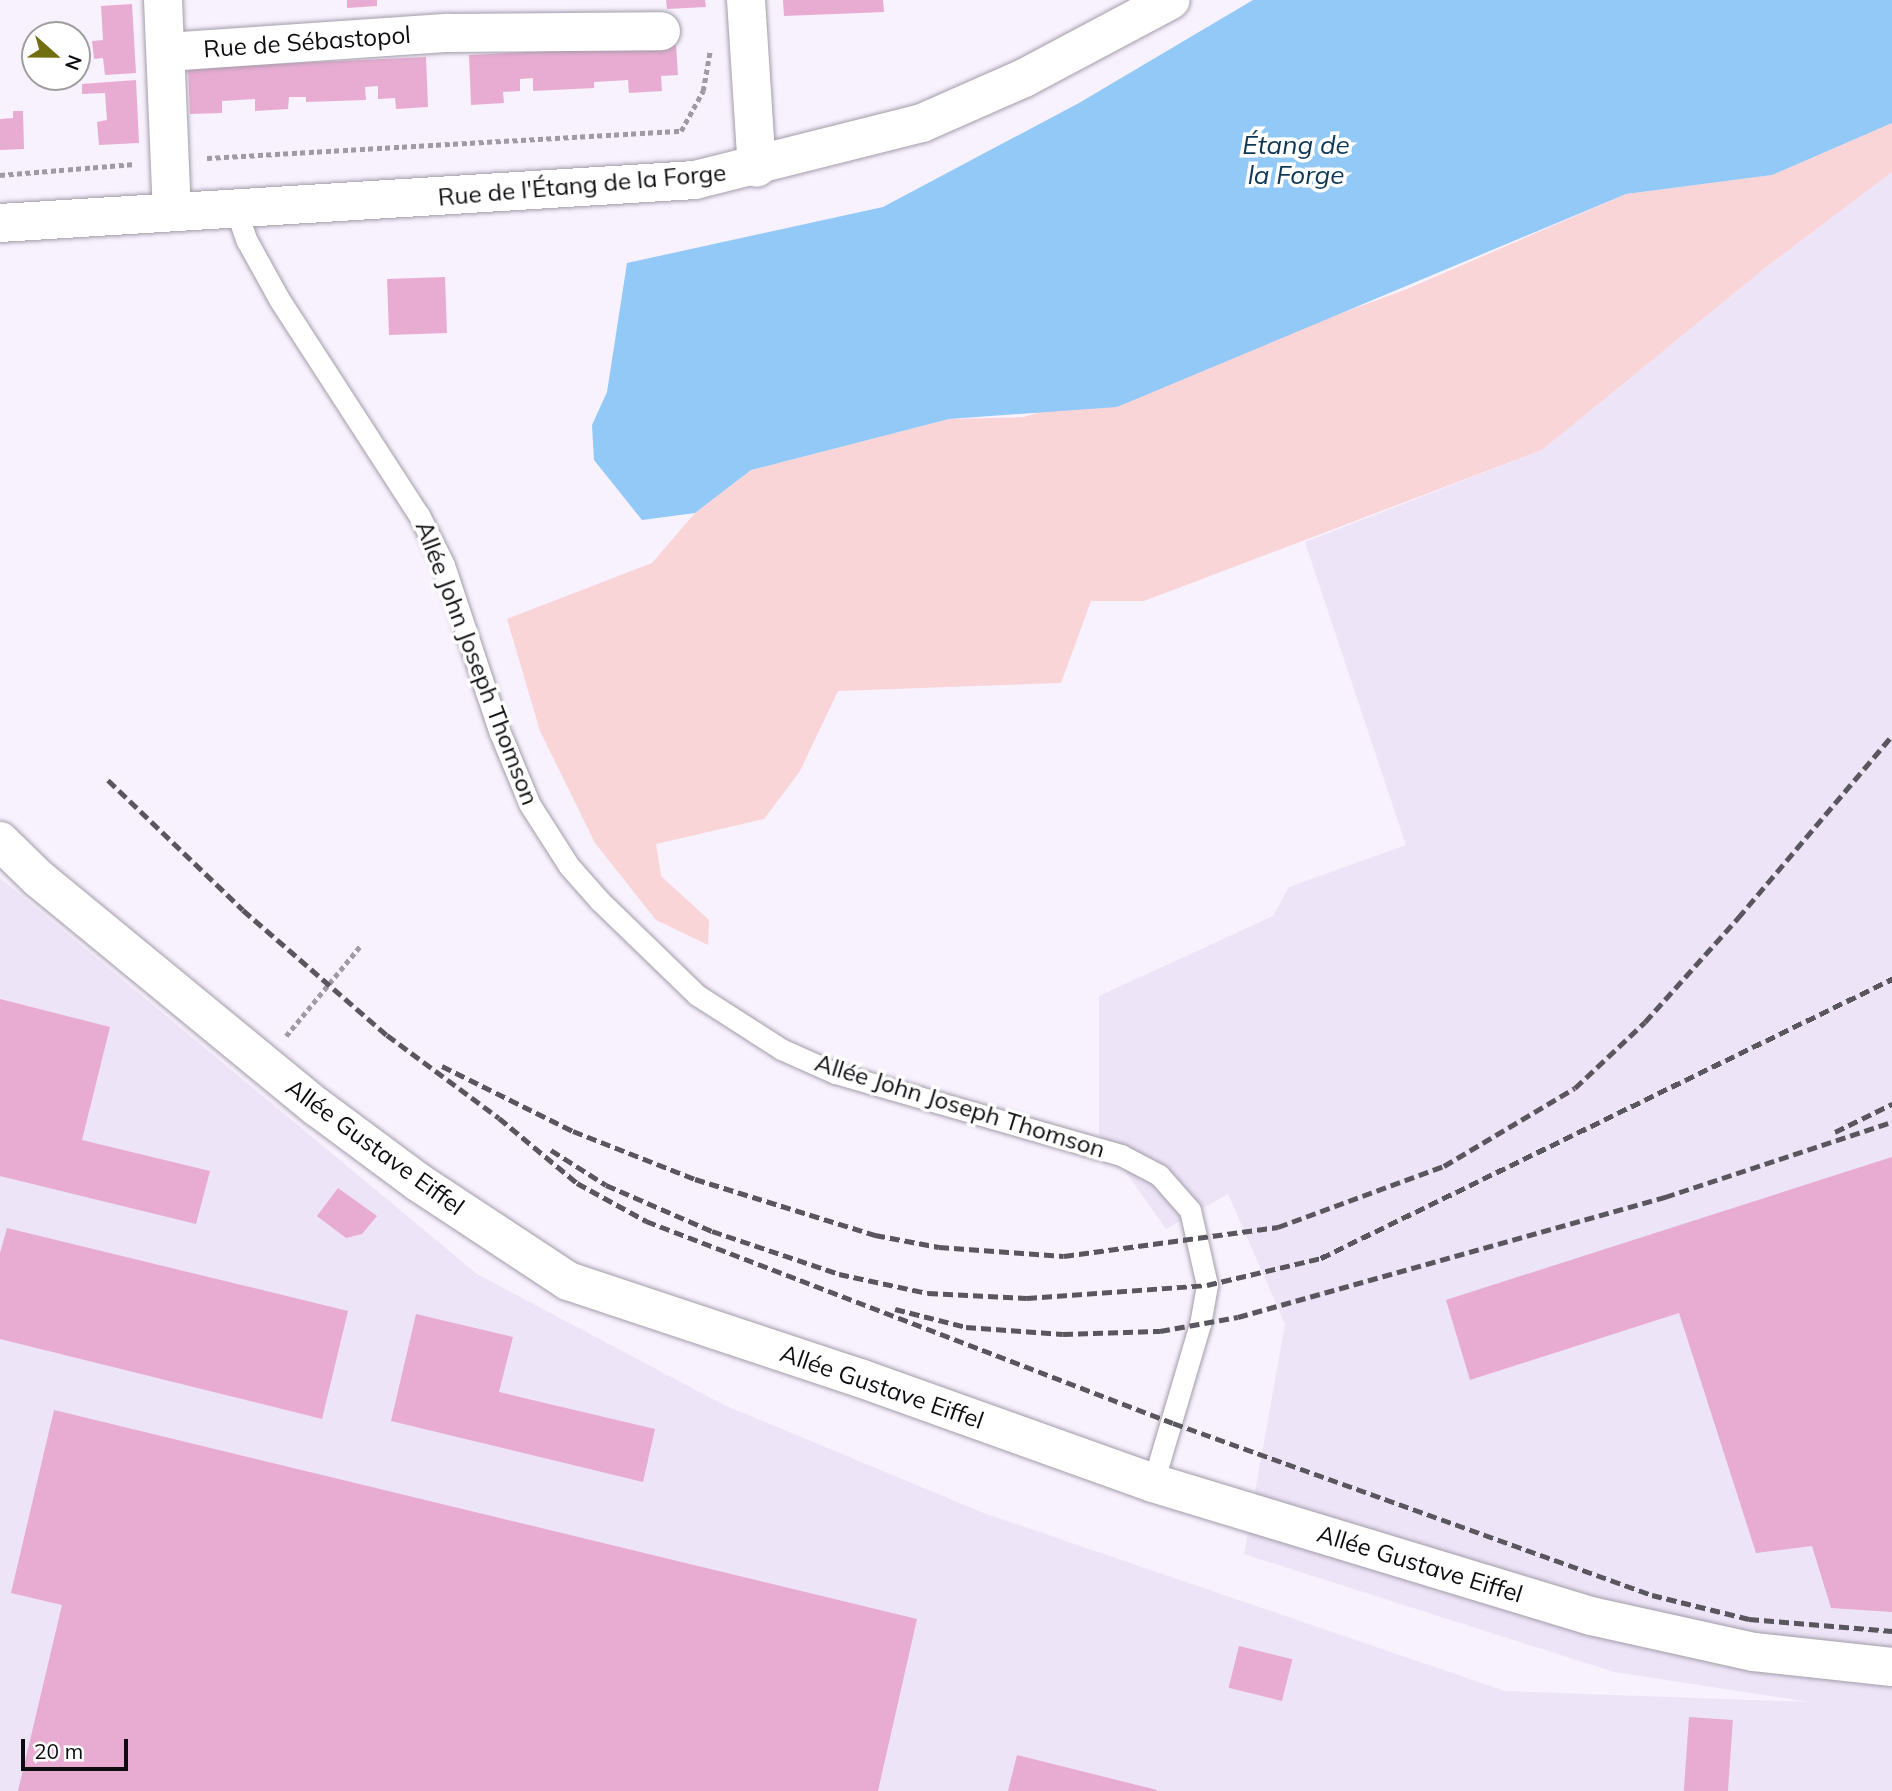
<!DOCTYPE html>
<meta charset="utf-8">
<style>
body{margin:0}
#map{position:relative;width:1892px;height:1791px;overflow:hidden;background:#f8f1fe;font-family:Mulish,sans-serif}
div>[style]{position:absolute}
.built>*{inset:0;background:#ede4f7}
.green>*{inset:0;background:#f9d5d8}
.water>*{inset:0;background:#92c9f7}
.building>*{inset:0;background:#e8acd2;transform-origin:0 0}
.path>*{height:4.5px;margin-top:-2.25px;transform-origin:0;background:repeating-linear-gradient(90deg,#9f9aa3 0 5px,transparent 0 8.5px)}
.roads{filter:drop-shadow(0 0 2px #a29ca8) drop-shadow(0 0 2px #a29ca8)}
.lane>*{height:21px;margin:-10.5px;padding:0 10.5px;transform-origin:10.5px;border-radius:10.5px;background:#fff}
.street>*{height:38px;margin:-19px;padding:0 19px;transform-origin:19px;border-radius:19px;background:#fff}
.secondary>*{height:38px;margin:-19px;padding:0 19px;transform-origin:19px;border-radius:19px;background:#fff}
.rail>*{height:5px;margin-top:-2.5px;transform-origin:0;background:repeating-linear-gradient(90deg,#59565d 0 10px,transparent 0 15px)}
span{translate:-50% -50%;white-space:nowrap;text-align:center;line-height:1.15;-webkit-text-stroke:7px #fff;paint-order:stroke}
.street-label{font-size:24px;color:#0e0c10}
.water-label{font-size:26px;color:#0e3755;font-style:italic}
.north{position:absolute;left:21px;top:21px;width:70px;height:70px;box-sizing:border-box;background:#fff;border:2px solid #9f9e9f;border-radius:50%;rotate:111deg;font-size:19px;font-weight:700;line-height:28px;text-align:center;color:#0e0c10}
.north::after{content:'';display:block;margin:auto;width:24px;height:32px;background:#716f10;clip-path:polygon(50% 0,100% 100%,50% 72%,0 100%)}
.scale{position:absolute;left:21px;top:1739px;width:107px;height:32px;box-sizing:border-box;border:4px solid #0e0c10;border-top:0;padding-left:9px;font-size:21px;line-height:24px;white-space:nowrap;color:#0e0c10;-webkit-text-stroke:5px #fff;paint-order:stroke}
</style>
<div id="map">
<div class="built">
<i style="clip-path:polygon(1892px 172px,1892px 1791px,0 1791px,0 878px,477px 1274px,724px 1405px,981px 1512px,1505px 1691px,1810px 1702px,1614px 1672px,1244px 1554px,1285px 1324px,1228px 1194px,1166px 1229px,1099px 1134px,1099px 996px,1273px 916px,1289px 887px,1406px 845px,1305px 542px,1542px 450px,1765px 268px)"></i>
</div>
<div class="green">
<i style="clip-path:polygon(1892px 123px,1892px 172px,1765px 268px,1542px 450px,1144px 601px,1091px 601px,1061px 683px,838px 691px,800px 771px,764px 819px,656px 844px,661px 876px,709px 920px,708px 945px,656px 920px,595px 843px,540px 731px,507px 619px,652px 563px,695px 513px,751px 470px,949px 419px,1024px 417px,1274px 338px,1407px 289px,1626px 194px,1772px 175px)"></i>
</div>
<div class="water">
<i style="clip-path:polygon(1253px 0,1892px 0,1892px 123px,1772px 175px,1626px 194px,1117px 407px,949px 419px,751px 470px,695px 513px,642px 520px,594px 460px,592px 425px,607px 392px,627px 263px,883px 207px,1079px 103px)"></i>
</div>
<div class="building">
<i style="clip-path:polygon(347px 0,377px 0,377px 6px,347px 8px)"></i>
<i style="clip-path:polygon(666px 0,705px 0,706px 7px,667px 9px)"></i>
<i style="clip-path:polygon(783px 0,883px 0,884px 12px,784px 16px)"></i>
<i style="clip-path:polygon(132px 4px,136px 73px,105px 75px,103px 58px,94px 59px,92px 41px,103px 40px,101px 6px)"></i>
<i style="clip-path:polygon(676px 45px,678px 75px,661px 76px,662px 91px,629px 93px,628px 80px,594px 82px,594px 88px,533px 91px,533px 78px,520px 79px,520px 91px,503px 92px,504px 103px,471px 105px,469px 55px)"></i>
<i style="clip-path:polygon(426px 57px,428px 107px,396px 109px,395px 98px,378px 99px,378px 86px,365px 87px,366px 100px,306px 102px,306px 97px,289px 97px,288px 109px,255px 111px,255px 99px,222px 101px,222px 113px,190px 114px,188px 68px)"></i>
<i style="clip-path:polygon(136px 80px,139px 143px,99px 145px,97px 122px,107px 120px,105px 93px,82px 94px,82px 84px)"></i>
<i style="clip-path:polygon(13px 111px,23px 111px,24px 149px,0 150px,0 119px,13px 118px)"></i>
<i style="left:445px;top:277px;width:56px;height:58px;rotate:88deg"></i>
<i style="clip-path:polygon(0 999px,110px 1027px,82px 1140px,210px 1171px,196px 1224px,0 1176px)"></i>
<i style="clip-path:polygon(1892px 1157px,1892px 1612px,1831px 1608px,1812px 1546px,1756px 1553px,1679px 1313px,1470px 1380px,1446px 1300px)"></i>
<i style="clip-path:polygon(338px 1188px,377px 1216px,362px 1234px,346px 1238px,317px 1216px)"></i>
<i style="clip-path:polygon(7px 1228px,348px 1311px,322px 1419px,0 1339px,0 1253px)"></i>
<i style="clip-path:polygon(416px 1314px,513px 1337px,499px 1392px,655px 1429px,643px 1482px,391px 1421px)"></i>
<i style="clip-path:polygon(54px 1410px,917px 1619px,878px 1791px,18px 1791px,62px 1605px,11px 1593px)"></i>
<i style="left:1239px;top:1646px;width:55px;height:43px;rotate:14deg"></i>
<i style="left:1689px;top:1717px;width:44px;height:74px;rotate:4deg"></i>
<i style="clip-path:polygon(1017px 1755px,1157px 1790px,1157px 1791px,1008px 1791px)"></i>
</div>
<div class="path">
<i style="left:207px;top:158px;width:475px;rotate:-3.3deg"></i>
<i style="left:681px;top:131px;width:46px;rotate:-61.2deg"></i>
<i style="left:703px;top:91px;width:41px;rotate:-80.1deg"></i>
<i style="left:0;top:175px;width:135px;rotate:-4.7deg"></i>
<i style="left:286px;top:1036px;width:118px;rotate:-50.5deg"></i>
</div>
<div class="roads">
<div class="lane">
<i style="left:235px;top:207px;width:36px;rotate:71deg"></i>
<i style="left:247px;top:241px;width:66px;rotate:61.1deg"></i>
<i style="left:279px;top:299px;width:257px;rotate:57.1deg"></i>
<i style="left:419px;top:515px;width:56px;rotate:63.4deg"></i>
<i style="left:444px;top:565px;width:177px;rotate:71.6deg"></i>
<i style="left:500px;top:733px;width:78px;rotate:67.4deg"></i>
<i style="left:530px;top:805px;width:72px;rotate:57.4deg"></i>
<i style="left:569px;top:866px;width:47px;rotate:48.5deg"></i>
<i style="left:600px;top:901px;width:135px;rotate:44.1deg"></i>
<i style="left:697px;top:995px;width:100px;rotate:32.7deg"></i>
<i style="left:781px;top:1049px;width:59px;rotate:24deg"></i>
<i style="left:835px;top:1073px;width:298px;rotate:16deg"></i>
<i style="left:1121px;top:1155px;width:43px;rotate:27.8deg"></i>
<i style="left:1159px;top:1175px;width:47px;rotate:48.5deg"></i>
<i style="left:1190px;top:1210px;width:77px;rotate:77.2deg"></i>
<i style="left:1207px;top:1285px;width:40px;rotate:100deg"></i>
<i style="left:1200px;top:1324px;width:166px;rotate:106.5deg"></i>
</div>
<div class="street">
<i style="left:163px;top:0;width:212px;rotate:87.6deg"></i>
<i style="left:746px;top:0;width:168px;rotate:86.3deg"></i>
<i style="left:167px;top:52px;width:282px;rotate:-3.9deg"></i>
<i style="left:448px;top:33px;width:213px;rotate:-0.5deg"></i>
<i style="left:0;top:841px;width:54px;rotate:44.3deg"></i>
<i style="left:39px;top:879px;width:360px;rotate:39.4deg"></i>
<i style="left:317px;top:1107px;width:126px;rotate:36.6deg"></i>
<i style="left:418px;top:1182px;width:180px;rotate:33.4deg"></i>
<i style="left:568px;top:1281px;width:308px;rotate:18.4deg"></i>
<i style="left:860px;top:1378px;width:311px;rotate:19.7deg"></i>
<i style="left:1153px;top:1483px;width:458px;rotate:16.9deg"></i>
<i style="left:1591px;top:1616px;width:167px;rotate:12.5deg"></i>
<i style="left:1754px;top:1652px;width:139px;rotate:6.2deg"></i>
</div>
<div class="secondary">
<i style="left:0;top:223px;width:696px;rotate:-3.54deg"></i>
<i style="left:695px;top:180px;width:234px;rotate:-14.1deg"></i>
<i style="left:922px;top:123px;width:111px;rotate:-23.8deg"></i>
<i style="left:1024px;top:78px;width:166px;rotate:-28deg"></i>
</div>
</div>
<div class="rail">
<i style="left:108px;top:780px;width:187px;rotate:43.9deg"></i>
<i style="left:243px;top:910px;width:191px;rotate:41deg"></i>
<i style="left:387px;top:1035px;width:139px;rotate:36.5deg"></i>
<i style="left:499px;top:1118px;width:102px;rotate:39.8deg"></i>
<i style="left:577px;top:1183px;width:79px;rotate:28.8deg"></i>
<i style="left:646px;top:1221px;width:564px;rotate:20.97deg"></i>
<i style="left:1173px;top:1423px;width:509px;rotate:19.75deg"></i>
<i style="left:1652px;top:1595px;width:100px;rotate:13.9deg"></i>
<i style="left:1749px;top:1619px;width:144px;rotate:4.8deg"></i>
<i style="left:442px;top:1066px;width:146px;rotate:26.4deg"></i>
<i style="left:573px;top:1131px;width:131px;rotate:21.5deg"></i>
<i style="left:695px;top:1179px;width:189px;rotate:17.3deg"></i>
<i style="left:875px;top:1235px;width:65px;rotate:10.6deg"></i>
<i style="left:939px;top:1247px;width:125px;rotate:4.1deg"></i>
<i style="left:1064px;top:1256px;width:216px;rotate:-7.7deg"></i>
<i style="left:1278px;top:1227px;width:177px;rotate:-20.2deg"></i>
<i style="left:1444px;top:1166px;width:152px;rotate:-30.8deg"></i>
<i style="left:1575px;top:1088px;width:96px;rotate:-43.3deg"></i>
<i style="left:1645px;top:1022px;width:140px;rotate:-48.2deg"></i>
<i style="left:1738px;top:918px;width:238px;rotate:-49.8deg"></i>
<i style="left:1835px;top:1132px;width:64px;rotate:-26.2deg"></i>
<i style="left:551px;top:1150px;width:65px;rotate:32.5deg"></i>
<i style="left:606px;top:1185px;width:116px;rotate:23.5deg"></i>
<i style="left:712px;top:1231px;width:134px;rotate:18.7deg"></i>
<i style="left:839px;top:1274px;width:91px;rotate:12.1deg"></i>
<i style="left:928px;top:1293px;width:99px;rotate:2.9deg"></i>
<i style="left:1027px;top:1298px;width:180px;rotate:-4.1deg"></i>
<i style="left:1207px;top:1285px;width:117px;rotate:-13.3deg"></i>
<i style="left:1321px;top:1258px;width:636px;rotate:-26.04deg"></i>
<i style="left:895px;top:1309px;width:73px;rotate:14.2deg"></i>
<i style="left:966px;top:1327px;width:97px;rotate:4.1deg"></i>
<i style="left:1063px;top:1334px;width:97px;rotate:-1.8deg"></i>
<i style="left:1160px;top:1331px;width:79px;rotate:-10.2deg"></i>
<i style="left:1238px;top:1317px;width:444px;rotate:-15.7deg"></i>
<i style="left:1665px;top:1197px;width:239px;rotate:-18.3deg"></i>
</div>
<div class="street-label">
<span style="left:307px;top:42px;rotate:-4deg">Rue de Sébastopol</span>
<span style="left:582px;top:185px;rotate:-5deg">Rue de l'Étang de la Forge</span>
<span style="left:477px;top:663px;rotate:69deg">Allée John Joseph Thomson</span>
<span style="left:960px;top:1106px;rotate:17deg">Allée John Joseph Thomson</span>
<span style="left:375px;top:1147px;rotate:36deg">Allée Gustave Eiffel</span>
<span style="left:882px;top:1387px;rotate:19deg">Allée Gustave Eiffel</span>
<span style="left:1420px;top:1564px;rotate:17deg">Allée Gustave Eiffel</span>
</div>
<div class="water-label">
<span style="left:1296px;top:160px">Étang de<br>la Forge</span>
</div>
<div class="north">N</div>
<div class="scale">20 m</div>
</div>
